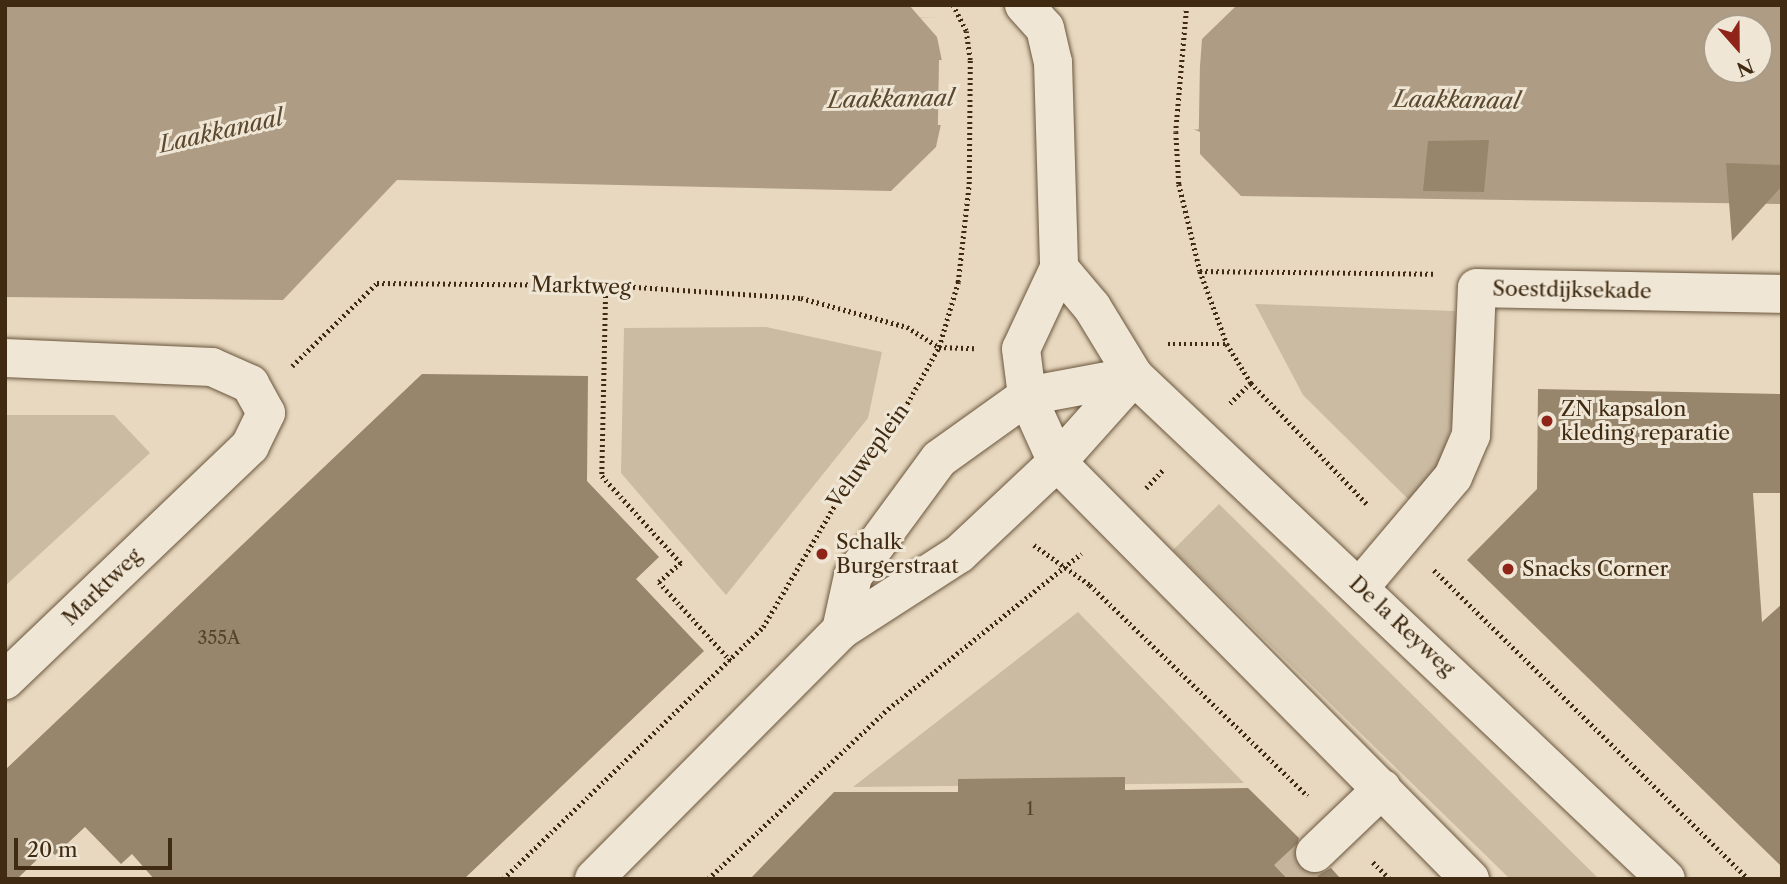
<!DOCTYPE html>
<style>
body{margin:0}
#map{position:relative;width:1787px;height:884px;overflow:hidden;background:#e7d8bf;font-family:"Libre Caslon Text",serif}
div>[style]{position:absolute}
.green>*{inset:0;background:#cbbba2}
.water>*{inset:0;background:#ae9d84}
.pier>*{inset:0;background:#e7d8bf;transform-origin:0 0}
.building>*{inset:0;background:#97856c}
.minor-tunnel>*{height:38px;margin-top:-19px;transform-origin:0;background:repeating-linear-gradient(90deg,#c6b59c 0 38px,transparent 0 57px)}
.path>*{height:4.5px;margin-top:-2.25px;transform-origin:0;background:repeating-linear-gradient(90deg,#402b12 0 2px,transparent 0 5.5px)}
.roads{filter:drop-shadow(0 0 2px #6a563d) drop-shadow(0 0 2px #6a563d)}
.minor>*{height:38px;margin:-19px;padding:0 19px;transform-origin:19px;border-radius:19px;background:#efe6d5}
.dots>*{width:19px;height:19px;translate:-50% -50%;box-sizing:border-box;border:4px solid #efe6d5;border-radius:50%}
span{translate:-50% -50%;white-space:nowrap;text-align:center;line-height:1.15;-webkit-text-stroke:6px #efe6d5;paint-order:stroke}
.number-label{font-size:18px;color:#564228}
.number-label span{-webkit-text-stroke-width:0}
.street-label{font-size:21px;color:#402b12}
.poi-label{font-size:21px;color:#402b12}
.left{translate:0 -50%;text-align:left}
.water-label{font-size:23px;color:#5c482e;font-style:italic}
.frame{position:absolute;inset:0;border:7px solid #402b12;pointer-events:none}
.north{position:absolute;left:1703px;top:14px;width:70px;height:70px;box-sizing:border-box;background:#efe6d5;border:2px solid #a99b87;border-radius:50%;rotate:159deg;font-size:19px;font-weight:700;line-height:28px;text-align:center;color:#402b12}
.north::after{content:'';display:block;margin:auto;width:24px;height:32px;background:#8f2418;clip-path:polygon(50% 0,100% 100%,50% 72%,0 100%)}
.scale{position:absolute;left:14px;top:838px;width:158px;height:32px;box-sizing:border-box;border:4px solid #402b12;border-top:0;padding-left:9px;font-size:21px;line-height:24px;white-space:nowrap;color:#402b12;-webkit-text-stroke:5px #efe6d5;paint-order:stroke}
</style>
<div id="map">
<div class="green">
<i style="clip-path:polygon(1255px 304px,1455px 311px,1461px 393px,1436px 478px,1409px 500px,1303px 395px)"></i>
<i style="clip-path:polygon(766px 327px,882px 352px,868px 418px,726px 595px,621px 473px,624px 328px)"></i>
<i style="clip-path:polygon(5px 415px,114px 415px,150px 453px,5px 586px)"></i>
<i style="clip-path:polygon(1219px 504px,1599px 879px,1510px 879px,1173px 550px)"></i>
<i style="clip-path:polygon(1078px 612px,1244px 783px,853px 787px)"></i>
</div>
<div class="water">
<i style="clip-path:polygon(evenodd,5px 5px,909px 5px,937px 37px,942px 61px,1191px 69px,1200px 66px,1202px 39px,1237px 5px,1782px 6px,1782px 204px,1241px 196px,1200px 154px,1200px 132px,1191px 128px,941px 124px,936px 147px,891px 191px,397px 180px,283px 300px,5px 297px,5px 5px,1717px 28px,1759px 28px,1759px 70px,1717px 70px,1717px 28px)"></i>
</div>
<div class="pier">
<i style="left:939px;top:60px;width:261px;height:65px;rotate:1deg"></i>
</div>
<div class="building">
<i style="clip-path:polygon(1489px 140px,1484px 192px,1423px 191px,1428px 141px)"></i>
<i style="clip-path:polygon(1726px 163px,1782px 165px,1782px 186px,1732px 241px)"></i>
<i style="clip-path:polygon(422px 374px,588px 376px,587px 481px,659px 557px,636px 579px,704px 651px,464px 879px,154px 879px,132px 854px,121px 864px,85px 827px,55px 855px,48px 849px,17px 879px,5px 879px,5px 770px)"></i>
<i style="clip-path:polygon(1538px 389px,1782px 394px,1782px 493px,1753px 493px,1762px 622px,1782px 604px,1782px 867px,1467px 560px,1537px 489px)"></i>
<i style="clip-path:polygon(1125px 777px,1125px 790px,1248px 788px,1299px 838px,1294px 858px,1300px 869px,1320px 874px,1331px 868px,1341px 879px,750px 879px,834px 792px,958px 792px,958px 779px)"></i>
</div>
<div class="minor-tunnel">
<i style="left:1287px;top:879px;width:38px;rotate:-43deg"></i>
</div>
<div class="path">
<i style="left:1187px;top:5px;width:127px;rotate:95deg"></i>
<i style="left:1176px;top:132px;width:52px;rotate:86.7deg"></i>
<i style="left:1179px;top:184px;width:89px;rotate:76.4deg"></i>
<i style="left:1200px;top:271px;width:78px;rotate:69.7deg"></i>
<i style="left:1227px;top:344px;width:46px;rotate:58.4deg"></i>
<i style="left:1251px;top:383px;width:30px;rotate:135deg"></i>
<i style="left:1200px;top:271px;width:233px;rotate:0.7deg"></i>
<i style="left:606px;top:285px;width:191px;rotate:91.2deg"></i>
<i style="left:602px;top:476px;width:118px;rotate:47.8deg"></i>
<i style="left:681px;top:563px;width:29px;rotate:139deg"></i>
<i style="left:659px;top:582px;width:107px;rotate:47.7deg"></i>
<i style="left:1168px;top:344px;width:59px"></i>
<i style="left:292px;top:366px;width:119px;rotate:-44.3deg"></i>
<i style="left:377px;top:283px;width:229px;rotate:0.5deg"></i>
<i style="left:606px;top:285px;width:195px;rotate:3.8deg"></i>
<i style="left:801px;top:298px;width:110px;rotate:15.3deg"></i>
<i style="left:907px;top:327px;width:38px;rotate:32deg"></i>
<i style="left:939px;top:347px;width:35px;rotate:2deg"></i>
<i style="left:1251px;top:383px;width:169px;rotate:46.2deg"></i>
<i style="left:1146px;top:488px;width:26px;rotate:-47deg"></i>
<i style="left:1034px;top:545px;width:69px;rotate:35.5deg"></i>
<i style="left:1090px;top:585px;width:303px;rotate:44.1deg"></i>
<i style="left:1434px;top:570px;width:441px;rotate:44.5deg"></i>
<i style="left:1373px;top:862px;width:24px;rotate:45deg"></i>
<i style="left:503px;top:879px;width:362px;rotate:-44.1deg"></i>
<i style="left:763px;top:627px;width:201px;rotate:-59.5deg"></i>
<i style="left:865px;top:454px;width:50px;rotate:-46.6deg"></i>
<i style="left:899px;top:418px;width:81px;rotate:-60.6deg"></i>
<i style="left:939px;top:347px;width:68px;rotate:-73.7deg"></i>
<i style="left:958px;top:282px;width:99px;rotate:-83.6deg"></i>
<i style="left:969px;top:184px;width:124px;rotate:-89.5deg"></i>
<i style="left:970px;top:60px;width:29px;rotate:-98deg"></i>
<i style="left:966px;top:31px;width:29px;rotate:-117deg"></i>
<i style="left:708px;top:879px;width:248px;rotate:-43.4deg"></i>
<i style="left:888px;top:709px;width:248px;rotate:-38.8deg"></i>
</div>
<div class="roads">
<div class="minor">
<i style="left:1024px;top:5px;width:31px;rotate:48deg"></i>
<i style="left:1045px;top:28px;width:35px;rotate:77deg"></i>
<i style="left:1053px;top:62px;width:206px;rotate:88.3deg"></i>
<i style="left:1059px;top:268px;width:89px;rotate:115.1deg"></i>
<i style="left:1021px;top:349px;width:47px;rotate:82.7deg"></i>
<i style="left:1027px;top:396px;width:72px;rotate:65.6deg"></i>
<i style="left:1057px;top:462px;width:587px;rotate:45.28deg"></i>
<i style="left:1059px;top:268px;width:51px;rotate:49.8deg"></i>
<i style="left:1092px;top:307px;width:81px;rotate:58.7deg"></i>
<i style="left:1134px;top:376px;width:732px;rotate:43.4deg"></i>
<i style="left:5px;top:358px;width:207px;rotate:2.5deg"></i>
<i style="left:212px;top:367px;width:42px;rotate:24.1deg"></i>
<i style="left:250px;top:384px;width:33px;rotate:61deg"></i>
<i style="left:266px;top:413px;width:37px;rotate:116deg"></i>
<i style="left:250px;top:446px;width:339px;rotate:136.3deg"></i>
<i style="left:1360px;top:587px;width:144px;rotate:-49.8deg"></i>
<i style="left:1453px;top:477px;width:46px;rotate:-66.8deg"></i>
<i style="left:1471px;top:435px;width:147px;rotate:-87.7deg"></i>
<i style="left:1477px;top:288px;width:305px;rotate:1.1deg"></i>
<i style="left:841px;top:630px;width:55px;rotate:-77.5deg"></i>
<i style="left:853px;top:576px;width:145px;rotate:-53.7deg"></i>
<i style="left:939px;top:459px;width:108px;rotate:-35.6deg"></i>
<i style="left:1027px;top:396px;width:109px;rotate:-10.6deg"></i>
<i style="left:1315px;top:853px;width:93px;rotate:-43.7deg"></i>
<i style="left:594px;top:879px;width:351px;rotate:-45.2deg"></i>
<i style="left:841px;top:630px;width:140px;rotate:-32.8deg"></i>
<i style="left:959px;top:554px;width:134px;rotate:-43.2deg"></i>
<i style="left:1057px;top:462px;width:115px;rotate:-48.2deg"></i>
</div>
</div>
<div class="dots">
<i style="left:1547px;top:421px;background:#8f2418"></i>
<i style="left:822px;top:554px;background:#8f2418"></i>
<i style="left:1508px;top:569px;background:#8f2418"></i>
</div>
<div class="number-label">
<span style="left:219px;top:638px">355A</span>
<span style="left:1030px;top:809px">1</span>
</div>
<div class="street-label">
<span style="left:581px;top:286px;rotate:2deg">Marktweg</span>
<span style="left:1572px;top:290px;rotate:1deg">Soestdijksekade</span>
<span style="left:868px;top:456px;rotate:-54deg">Veluweplein</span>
<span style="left:102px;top:587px;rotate:-44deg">Marktweg</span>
<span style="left:1402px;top:626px;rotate:43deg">De la Reyweg</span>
</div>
<div class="poi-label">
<span class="left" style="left:1561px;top:421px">ZN kapsalon<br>kleding reparatie</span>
<span class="left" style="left:836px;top:554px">Schalk<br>Burgerstraat</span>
<span class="left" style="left:1522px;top:569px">Snacks Corner</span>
</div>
<div class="water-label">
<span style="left:891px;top:99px;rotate:-1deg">Laakkanaal</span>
<span style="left:1457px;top:100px;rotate:1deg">Laakkanaal</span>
<span style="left:221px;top:131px;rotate:-13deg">Laakkanaal</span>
</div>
<div class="frame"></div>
<div class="north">N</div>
<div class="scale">20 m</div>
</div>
